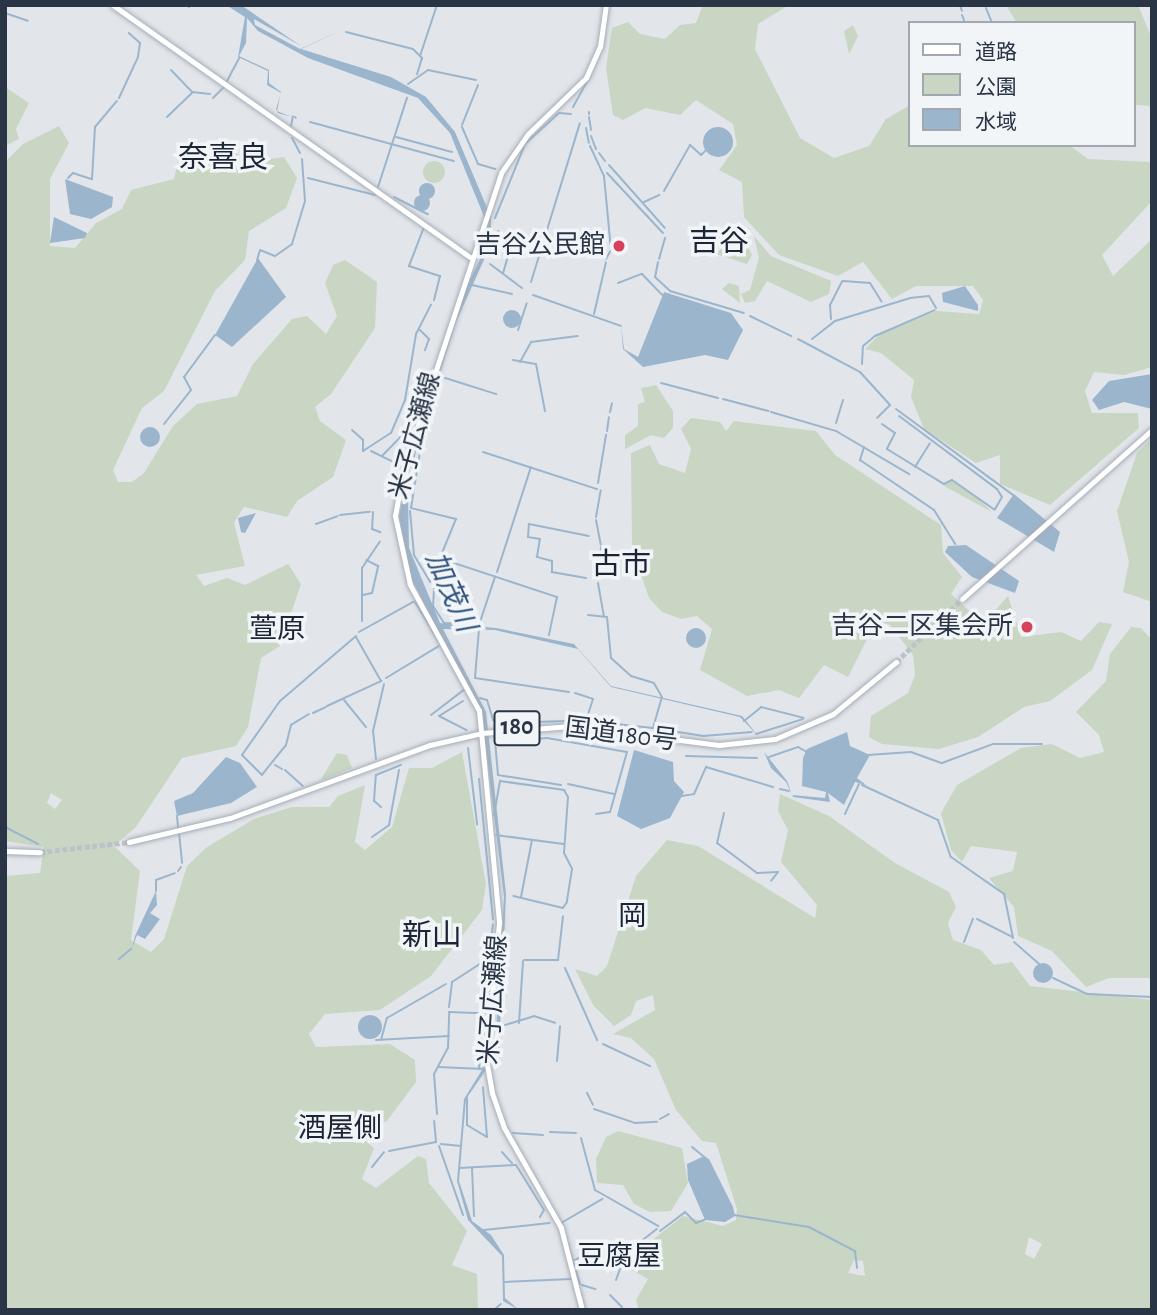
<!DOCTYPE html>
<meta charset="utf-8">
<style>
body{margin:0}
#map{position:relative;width:1157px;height:1315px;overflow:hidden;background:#e2e6eb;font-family:"Alegreya Sans","Noto Sans JP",sans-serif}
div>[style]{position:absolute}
.green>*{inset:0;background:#c8d6c3}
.round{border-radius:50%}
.water>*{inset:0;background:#9bb5cd}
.stream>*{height:2px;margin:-1px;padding:0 1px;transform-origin:1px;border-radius:1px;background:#9bb5cd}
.trunk-tunnel>*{height:5px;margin-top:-2.5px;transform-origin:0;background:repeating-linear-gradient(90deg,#bdc2ca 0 5px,transparent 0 7.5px)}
.roads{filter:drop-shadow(0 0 2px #a7adb6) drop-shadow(0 0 2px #a7adb6)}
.secondary>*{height:4.5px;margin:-2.25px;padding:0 2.25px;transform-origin:2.25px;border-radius:2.25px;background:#fff}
.trunk>*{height:5px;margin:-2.5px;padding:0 2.5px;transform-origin:2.5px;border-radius:2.5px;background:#fff}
.dots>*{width:19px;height:19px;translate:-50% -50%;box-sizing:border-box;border:4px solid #f2f5f8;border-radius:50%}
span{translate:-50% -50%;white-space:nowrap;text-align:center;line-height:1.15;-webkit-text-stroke:7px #f2f5f8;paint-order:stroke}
.shield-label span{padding:2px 5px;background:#f2f5f8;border:2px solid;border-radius:5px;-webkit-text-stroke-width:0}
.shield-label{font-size:24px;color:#293445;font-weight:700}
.poi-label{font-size:26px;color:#293445}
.right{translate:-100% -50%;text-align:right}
.street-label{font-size:26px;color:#293445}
.water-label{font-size:28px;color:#30537c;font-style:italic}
.neighbourhood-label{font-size:28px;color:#1b2536}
.quarter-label{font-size:30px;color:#1b2536}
.frame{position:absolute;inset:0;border:7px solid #293445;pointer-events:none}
.legend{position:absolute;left:908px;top:21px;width:228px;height:126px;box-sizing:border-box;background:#f2f5f8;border:2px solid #a2a8b0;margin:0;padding:9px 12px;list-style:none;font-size:21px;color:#293445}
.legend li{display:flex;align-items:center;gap:14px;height:35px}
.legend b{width:35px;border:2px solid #a2a8b0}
</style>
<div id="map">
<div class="green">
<i style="clip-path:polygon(703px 5px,789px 5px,758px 24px,755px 49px,800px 138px,834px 158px,869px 146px,886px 119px,910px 105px,910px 145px,1069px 145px,1088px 159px,1152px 162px,1152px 201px,1102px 255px,1113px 276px,1152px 239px,1152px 367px,1124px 375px,1094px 372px,1085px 391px,1092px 413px,1138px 413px,1139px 428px,1050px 505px,1000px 484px,1000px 455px,976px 463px,924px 429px,911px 397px,914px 380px,881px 353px,865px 349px,880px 334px,936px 311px,979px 314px,983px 300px,973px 286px,916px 286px,892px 299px,863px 262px,838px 276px,779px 255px,744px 217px,742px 182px,719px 170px,737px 145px,733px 124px,696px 100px,680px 115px,645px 108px,623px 120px,613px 115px,606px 68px,612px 28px,628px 22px,640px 34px,665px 39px,680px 25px,696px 23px)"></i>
<i style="clip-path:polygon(1006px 5px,1138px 5px,1152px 39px,1152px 106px,1134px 105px,1134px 23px,1017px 23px)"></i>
<i style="clip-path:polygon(853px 25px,858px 36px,849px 54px,844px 31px)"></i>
<i style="clip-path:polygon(5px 87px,29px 103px,16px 129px,19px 139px,5px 146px)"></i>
<i style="clip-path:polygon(evenodd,59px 126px,69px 143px,50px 179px,50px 246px,75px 248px,96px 223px,122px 209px,131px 190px,174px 179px,181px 147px,189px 141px,214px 155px,232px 145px,244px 163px,284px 157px,297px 178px,286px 208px,249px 231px,245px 260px,215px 291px,164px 391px,142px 408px,113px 470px,118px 482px,132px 482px,144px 473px,173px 426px,197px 404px,237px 396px,253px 364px,292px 319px,307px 316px,326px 334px,337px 316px,325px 283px,333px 265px,345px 260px,377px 282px,375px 328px,331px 394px,315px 407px,320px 421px,346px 440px,333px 477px,297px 501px,287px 517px,244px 507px,234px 523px,245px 566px,196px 575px,204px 586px,227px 578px,245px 585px,288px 564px,301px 584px,280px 646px,261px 658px,248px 727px,236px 746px,182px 758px,136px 827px,114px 846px,140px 871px,131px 940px,151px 952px,164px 939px,187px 866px,207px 847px,254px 819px,292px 807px,329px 807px,338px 796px,365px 785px,355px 842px,365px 850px,392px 827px,409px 768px,432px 768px,462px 752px,486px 884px,482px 910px,431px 976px,380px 1010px,325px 1014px,309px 1034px,316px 1047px,390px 1044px,415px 1060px,416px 1082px,387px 1121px,355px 1132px,374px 1148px,362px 1179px,376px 1188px,418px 1156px,426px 1159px,429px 1183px,467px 1231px,452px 1265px,477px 1274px,478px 1310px,5px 1310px,5px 876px,40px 873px,44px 847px,5px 841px,5px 162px,23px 144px,59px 126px,51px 793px,62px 800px,55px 809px,47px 803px,51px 793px)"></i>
<i class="round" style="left:423px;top:161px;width:22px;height:22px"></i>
<i style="clip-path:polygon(740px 229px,752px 255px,747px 264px,716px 254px)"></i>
<i style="clip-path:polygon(754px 236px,771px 256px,831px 281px,829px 294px,811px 302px,767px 281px,755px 301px,745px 303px,741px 294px,750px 290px,759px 258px)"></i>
<i style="clip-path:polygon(729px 283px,739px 286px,740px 303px,722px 289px)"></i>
<i style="clip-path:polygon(656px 385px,673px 411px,673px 428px,664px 438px,651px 435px,625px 449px,625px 435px,638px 426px,638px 404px,645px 402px,641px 388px)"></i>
<i style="clip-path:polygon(691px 418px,720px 422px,726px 431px,734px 421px,816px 431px,835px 455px,941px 525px,943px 553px,962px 577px,951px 594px,978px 619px,989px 617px,1008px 596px,1021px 637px,1061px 632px,1081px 641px,1099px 622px,1112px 624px,1092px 670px,1050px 701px,1024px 707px,978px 737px,939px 749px,882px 744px,869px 737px,871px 716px,908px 693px,915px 675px,913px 655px,890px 625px,881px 622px,870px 633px,848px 677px,824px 665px,799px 698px,779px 690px,747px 696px,700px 670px,712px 629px,697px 616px,681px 619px,662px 612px,649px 598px,632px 548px,631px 453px,650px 445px,659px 464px,685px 473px,691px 449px,681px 429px)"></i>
<i style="clip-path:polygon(1152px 438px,1152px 602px,1123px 592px,1129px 562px,1117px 511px,1137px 453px)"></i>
<i style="clip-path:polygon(951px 480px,979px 499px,992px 512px,944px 486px)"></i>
<i style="clip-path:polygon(1131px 627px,1141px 628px,1152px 640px,1152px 978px,1109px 978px,1086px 987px,1052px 951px,1018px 936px,1014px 907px,989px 878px,1013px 871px,1017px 852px,971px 846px,962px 862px,951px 850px,941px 813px,957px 785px,1021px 748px,1052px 744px,1080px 758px,1104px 752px,1099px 735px,1076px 712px,1106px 681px,1110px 654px)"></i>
<i style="clip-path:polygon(337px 753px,347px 755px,352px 768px,320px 781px)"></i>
<i style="clip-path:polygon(evenodd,780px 794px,829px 816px,895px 863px,949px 892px,956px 907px,948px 923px,953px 940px,981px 950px,994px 965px,1012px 962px,1030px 986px,1152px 1000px,1152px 1310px,639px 1310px,636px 1300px,648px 1279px,627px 1267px,628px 1259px,683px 1216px,723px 1226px,736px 1220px,737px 1209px,716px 1143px,702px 1141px,676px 1110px,654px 1059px,631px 1038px,613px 1034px,655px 1010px,653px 995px,636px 1001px,631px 1015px,614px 1026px,593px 1005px,575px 969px,597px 976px,607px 966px,636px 876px,667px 840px,698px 846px,815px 918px,817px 905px,781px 862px,788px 830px,778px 811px,780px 794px,1029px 1237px,1042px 1244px,1034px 1259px,1025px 1254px,1029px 1237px,780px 794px,854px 1260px,863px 1261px,865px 1276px,848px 1273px,854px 1260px)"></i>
<i style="clip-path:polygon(618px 1131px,682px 1148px,688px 1183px,671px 1211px,650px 1212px,634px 1204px,623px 1185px,597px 1183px,596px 1159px,606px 1137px)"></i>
</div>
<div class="water">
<i style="clip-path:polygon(226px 5px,241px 5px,301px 46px,254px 19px,255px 25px,300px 49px,331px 35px,338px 32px,301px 49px,391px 77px,426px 97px,455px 132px,491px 217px,491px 244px,456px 322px,417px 445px,408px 493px,409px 548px,440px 623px,496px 628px,574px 644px,611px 686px,742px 716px,759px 737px,740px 717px,611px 687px,578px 649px,495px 630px,443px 629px,486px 712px,506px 894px,499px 1051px,466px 1099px,459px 1181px,472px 1221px,491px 1235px,504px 1255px,505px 1298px,519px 1310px,503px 1301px,502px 1256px,468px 1220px,457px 1181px,464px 1099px,495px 1049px,504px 897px,482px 716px,411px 578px,399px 517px,414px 441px,462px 296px,483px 253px,487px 224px,450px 133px,418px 98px,308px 58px,258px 31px,247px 18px,246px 43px,239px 56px,269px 70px,269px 83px,281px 92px,277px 111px,292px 117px,278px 113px,276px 109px,281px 93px,267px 85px,268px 71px,238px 57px,245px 17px)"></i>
<i class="round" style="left:703px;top:127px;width:30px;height:30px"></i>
<i style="clip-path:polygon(65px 179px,113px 197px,112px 207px,91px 219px,70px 214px)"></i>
<i class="round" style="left:419px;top:183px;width:16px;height:16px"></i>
<i class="round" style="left:414px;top:195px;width:16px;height:16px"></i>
<i style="clip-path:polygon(54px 217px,87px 233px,85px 238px,50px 243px)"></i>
<i style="clip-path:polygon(258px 258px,286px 297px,232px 347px,215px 335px)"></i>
<i style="clip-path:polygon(965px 286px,978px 305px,978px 311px,943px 302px,942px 293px)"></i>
<i style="clip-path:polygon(664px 292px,731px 313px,743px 330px,728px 360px,705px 355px,643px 367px,623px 349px,621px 324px,624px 349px,638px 357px)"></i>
<i class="round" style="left:503px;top:310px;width:18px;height:18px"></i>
<i style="clip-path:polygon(1152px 374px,1152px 409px,1124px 402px,1099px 410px,1092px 400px,1109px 381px)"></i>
<i class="round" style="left:140px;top:427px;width:20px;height:20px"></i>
<i style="clip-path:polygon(1014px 494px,1060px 532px,1054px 552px,997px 518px)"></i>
<i style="clip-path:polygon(256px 513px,245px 533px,241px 532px,238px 518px)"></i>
<i style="clip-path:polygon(966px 545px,1019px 581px,1015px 593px,972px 577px,945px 552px,948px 546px)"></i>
<i class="round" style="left:686px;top:628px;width:20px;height:20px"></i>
<i style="clip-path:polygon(847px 732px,850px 746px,870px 755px,857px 778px,866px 785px,855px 782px,844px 805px,828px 793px,830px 802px,793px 797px,786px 782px,771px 768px,764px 752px,787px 781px,792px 795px,825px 798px,826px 792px,802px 786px,803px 758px,807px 749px)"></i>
<i style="clip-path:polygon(634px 750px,673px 762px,674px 781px,684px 792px,670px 818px,641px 829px,617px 816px)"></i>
<i style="clip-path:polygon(226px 757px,240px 763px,257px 787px,231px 803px,177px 816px,174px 801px,193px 793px)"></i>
<i style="clip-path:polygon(156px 891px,157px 905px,150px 913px,160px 919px,145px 939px,137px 935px,132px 949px,135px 936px)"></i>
<i class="round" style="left:1033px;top:963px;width:20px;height:20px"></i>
<i class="round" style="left:358px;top:1015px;width:24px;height:24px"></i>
<i style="clip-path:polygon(702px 1157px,709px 1159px,733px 1207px,735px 1216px,725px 1222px,705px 1220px,688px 1180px,687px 1164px)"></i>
</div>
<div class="stream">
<i style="left:960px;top:5px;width:6px;rotate:72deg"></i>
<i style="left:189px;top:7px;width:3px;rotate:-45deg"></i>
<i style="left:986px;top:8px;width:16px;rotate:68deg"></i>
<i style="left:5px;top:13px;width:24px;rotate:19deg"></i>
<i style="left:962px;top:15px;width:9px;rotate:69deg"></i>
<i style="left:960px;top:22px;width:1px;rotate:90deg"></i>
<i style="left:346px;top:32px;width:69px;rotate:14.2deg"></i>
<i style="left:413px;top:49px;width:13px;rotate:45deg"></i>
<i style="left:422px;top:58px;width:17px;rotate:107deg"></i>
<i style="left:420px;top:56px;width:54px;rotate:-71.6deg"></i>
<i style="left:171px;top:70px;width:30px;rotate:46deg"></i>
<i style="left:192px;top:92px;width:18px;rotate:6deg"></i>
<i style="left:227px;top:81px;width:26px;rotate:-62deg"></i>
<i style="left:408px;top:84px;width:24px;rotate:-35deg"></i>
<i style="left:428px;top:70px;width:49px;rotate:11.8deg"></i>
<i style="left:119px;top:98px;width:45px;rotate:-65.1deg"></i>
<i style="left:138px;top:57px;width:14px;rotate:-82deg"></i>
<i style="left:140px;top:43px;width:15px;rotate:-138deg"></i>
<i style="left:213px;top:98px;width:16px;rotate:-45deg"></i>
<i style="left:573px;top:107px;width:35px;rotate:-61deg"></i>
<i style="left:589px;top:114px;width:2px;rotate:-90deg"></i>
<i style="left:167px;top:117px;width:36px;rotate:-44deg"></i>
<i style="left:295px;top:117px;width:1px;rotate:45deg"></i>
<i style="left:589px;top:117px;width:13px;rotate:81deg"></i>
<i style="left:310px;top:122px;width:149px;rotate:15.2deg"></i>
<i style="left:462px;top:125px;width:43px;rotate:-68.2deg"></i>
<i style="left:291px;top:126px;width:10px;rotate:-79deg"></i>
<i style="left:462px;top:127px;width:40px;rotate:66.6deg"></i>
<i style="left:478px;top:164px;width:18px;rotate:16deg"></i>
<i style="left:586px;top:128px;width:15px;rotate:79deg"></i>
<i style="left:591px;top:136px;width:14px;rotate:69deg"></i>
<i style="left:396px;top:137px;width:58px;rotate:15deg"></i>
<i style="left:292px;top:138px;width:17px;rotate:62deg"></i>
<i style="left:590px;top:146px;width:33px;rotate:65deg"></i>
<i style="left:604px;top:176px;width:74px;rotate:84.6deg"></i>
<i style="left:611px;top:250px;width:10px;rotate:119deg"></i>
<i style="left:599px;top:153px;width:10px;rotate:53deg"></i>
<i style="left:609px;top:165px;width:84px;rotate:48.4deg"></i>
<i style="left:607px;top:173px;width:82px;rotate:47deg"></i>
<i style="left:68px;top:178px;width:7px;rotate:-45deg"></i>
<i style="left:73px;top:173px;width:20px;rotate:18deg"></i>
<i style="left:92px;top:179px;width:52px;rotate:-86.7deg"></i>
<i style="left:95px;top:127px;width:34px;rotate:-50deg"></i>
<i style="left:308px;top:178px;width:69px;rotate:14.2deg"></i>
<i style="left:378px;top:187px;width:94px;rotate:-72deg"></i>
<i style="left:664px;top:191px;width:53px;rotate:-60.5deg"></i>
<i style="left:690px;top:145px;width:15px;rotate:42deg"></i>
<i style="left:701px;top:155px;width:8px;rotate:-45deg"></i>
<i style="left:394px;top:197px;width:38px;rotate:27deg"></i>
<i style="left:644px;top:202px;width:17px;rotate:-25deg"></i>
<i style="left:495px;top:218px;width:80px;rotate:-67.9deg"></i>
<i style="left:525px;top:144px;width:46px;rotate:-42.4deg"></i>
<i style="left:559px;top:113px;width:12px;rotate:5deg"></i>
<i style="left:424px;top:227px;width:42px;rotate:111deg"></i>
<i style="left:409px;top:266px;width:33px;rotate:18deg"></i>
<i style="left:440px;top:276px;width:25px;rotate:104deg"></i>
<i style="left:498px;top:231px;width:18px;rotate:38deg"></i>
<i style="left:512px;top:242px;width:32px;rotate:106deg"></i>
<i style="left:659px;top:259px;width:22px;rotate:-74deg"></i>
<i style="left:257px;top:260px;width:10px;rotate:-73deg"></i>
<i style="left:260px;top:250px;width:16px;rotate:22deg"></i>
<i style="left:275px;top:256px;width:21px;rotate:-35deg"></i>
<i style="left:292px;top:244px;width:45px;rotate:-73.2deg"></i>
<i style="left:305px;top:201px;width:42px;rotate:-94.1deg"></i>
<i style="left:658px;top:262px;width:15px;rotate:101deg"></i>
<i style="left:655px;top:277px;width:21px;rotate:43deg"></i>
<i style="left:670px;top:291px;width:77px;rotate:16.6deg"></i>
<i style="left:490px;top:264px;width:40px;rotate:37deg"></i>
<i style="left:843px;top:281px;width:27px;rotate:4deg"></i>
<i style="left:870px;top:283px;width:22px;rotate:58deg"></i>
<i style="left:531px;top:282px;width:166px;rotate:-72.9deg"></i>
<i style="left:618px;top:283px;width:26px;rotate:-21deg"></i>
<i style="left:642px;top:274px;width:29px;rotate:46deg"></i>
<i style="left:472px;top:285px;width:41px;rotate:12.7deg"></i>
<i style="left:533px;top:295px;width:93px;rotate:19.4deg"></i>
<i style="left:594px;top:314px;width:53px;rotate:-77deg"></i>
<i style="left:750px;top:316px;width:46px;rotate:26deg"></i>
<i style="left:831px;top:319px;width:14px;rotate:-94deg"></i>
<i style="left:830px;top:305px;width:27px;rotate:-63deg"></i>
<i style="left:420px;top:330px;width:13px;rotate:45deg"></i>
<i style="left:429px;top:339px;width:12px;rotate:110deg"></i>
<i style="left:518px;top:330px;width:28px;rotate:-72deg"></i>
<i style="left:798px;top:339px;width:70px;rotate:28deg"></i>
<i style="left:860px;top:372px;width:45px;rotate:47.7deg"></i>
<i style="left:890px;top:405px;width:18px;rotate:135deg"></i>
<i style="left:812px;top:339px;width:29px;rotate:-38deg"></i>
<i style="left:835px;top:321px;width:78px;rotate:-17deg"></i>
<i style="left:910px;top:298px;width:19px;rotate:-6deg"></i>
<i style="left:929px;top:296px;width:14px;rotate:60deg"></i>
<i style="left:513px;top:360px;width:23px;rotate:10deg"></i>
<i style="left:536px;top:364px;width:48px;rotate:79.2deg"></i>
<i style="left:520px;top:362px;width:23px;rotate:-61deg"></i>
<i style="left:531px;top:342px;width:47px;rotate:-7.3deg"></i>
<i style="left:862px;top:364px;width:18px;rotate:-87deg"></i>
<i style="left:863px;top:346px;width:16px;rotate:-40deg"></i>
<i style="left:875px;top:336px;width:65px;rotate:-23.4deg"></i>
<i style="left:442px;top:377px;width:57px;rotate:17.5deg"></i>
<i style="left:661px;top:383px;width:59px;rotate:14.7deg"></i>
<i style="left:723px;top:399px;width:47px;rotate:14.9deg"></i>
<i style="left:896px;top:409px;width:145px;rotate:36.3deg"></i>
<i style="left:610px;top:412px;width:9px;rotate:-77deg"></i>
<i style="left:771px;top:412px;width:68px;rotate:16.3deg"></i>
<i style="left:836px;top:431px;width:85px;rotate:30.5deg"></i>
<i style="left:899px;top:416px;width:122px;rotate:36.7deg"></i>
<i style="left:997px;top:489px;width:9px;rotate:58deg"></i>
<i style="left:1002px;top:497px;width:14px;rotate:120deg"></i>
<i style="left:836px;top:423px;width:24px;rotate:-73deg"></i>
<i style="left:164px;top:424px;width:43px;rotate:-51.5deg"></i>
<i style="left:191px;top:390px;width:15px;rotate:-118deg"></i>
<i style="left:184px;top:377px;width:52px;rotate:-53.6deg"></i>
<i style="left:882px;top:424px;width:16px;rotate:35deg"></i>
<i style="left:895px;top:433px;width:18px;rotate:117deg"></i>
<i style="left:887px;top:449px;width:67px;rotate:31.6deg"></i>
<i style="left:944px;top:484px;width:9px;rotate:-27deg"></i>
<i style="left:952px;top:480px;width:52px;rotate:34.9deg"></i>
<i style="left:352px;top:430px;width:15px;rotate:42deg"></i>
<i style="left:363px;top:440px;width:11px;rotate:90deg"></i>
<i style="left:363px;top:451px;width:33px;rotate:-33deg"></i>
<i style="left:391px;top:433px;width:36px;rotate:-67deg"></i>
<i style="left:405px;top:400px;width:67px;rotate:-80.5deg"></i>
<i style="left:416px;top:334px;width:33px;rotate:-63deg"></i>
<i style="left:607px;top:431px;width:14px;rotate:-82deg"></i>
<i style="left:864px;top:447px;width:14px;rotate:107deg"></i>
<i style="left:860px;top:460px;width:89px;rotate:34deg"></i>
<i style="left:934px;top:510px;width:40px;rotate:58deg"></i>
<i style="left:371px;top:451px;width:32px;rotate:26deg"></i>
<i style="left:483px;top:452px;width:120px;rotate:18deg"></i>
<i style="left:382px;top:456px;width:36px;rotate:-46deg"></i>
<i style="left:407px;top:430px;width:19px;rotate:-87deg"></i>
<i style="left:408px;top:411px;width:9px;rotate:13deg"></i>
<i style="left:915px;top:467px;width:28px;rotate:-58deg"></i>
<i style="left:598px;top:483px;width:49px;rotate:-80.5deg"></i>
<i style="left:410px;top:511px;width:44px;rotate:84.8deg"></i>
<i style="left:414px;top:555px;width:31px;rotate:59deg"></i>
<i style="left:430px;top:582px;width:68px;rotate:-67.6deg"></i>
<i style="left:456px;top:519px;width:46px;rotate:-166.3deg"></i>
<i style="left:411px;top:508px;width:70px;rotate:-80.9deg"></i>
<i style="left:373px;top:512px;width:17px;rotate:93deg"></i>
<i style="left:372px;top:529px;width:9px;rotate:21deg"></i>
<i style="left:340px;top:515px;width:30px;rotate:-6deg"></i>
<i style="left:596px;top:517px;width:27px;rotate:-80deg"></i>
<i style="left:596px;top:520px;width:25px;rotate:79deg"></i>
<i style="left:316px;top:524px;width:23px;rotate:-20deg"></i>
<i style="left:448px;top:561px;width:115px;rotate:18.3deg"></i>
<i style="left:557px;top:597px;width:39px;rotate:102deg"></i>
<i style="left:497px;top:572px;width:110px;rotate:-72.1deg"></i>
<i style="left:586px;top:578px;width:35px;rotate:-170deg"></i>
<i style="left:552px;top:572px;width:11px;rotate:-90deg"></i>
<i style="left:552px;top:561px;width:16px;rotate:-165deg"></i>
<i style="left:537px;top:557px;width:18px;rotate:-81deg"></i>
<i style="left:540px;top:539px;width:12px;rotate:-171deg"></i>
<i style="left:528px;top:537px;width:13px;rotate:-86deg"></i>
<i style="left:529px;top:524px;width:61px;rotate:11.3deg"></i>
<i style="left:595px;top:579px;width:33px;rotate:-79deg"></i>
<i style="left:598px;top:583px;width:34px;rotate:80deg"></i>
<i style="left:434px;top:588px;width:18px;rotate:93deg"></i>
<i style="left:433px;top:606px;width:20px;rotate:57deg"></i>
<i style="left:444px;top:623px;width:35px;rotate:3deg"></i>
<i style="left:479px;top:625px;width:51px;rotate:-71.6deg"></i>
<i style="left:363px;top:595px;width:9px;rotate:-13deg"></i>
<i style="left:372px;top:593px;width:28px;rotate:-77deg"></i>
<i style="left:378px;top:566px;width:13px;rotate:-153deg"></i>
<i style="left:415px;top:602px;width:52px;rotate:59deg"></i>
<i style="left:362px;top:621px;width:53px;rotate:-90deg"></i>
<i style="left:362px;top:568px;width:32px;rotate:-56deg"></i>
<i style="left:479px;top:629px;width:49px;rotate:94.7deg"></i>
<i style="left:475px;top:678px;width:95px;rotate:8.5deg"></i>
<i style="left:359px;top:632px;width:62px;rotate:-29.1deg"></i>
<i style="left:386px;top:678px;width:62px;rotate:-31.1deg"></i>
<i style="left:575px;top:693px;width:19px;rotate:18deg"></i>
<i style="left:593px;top:699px;width:20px;rotate:108deg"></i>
<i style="left:480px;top:698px;width:7px;rotate:16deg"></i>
<i style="left:487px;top:700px;width:21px;rotate:73deg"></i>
<i style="left:493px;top:720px;width:11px;rotate:15deg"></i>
<i style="left:504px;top:723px;width:63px;rotate:-1.8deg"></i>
<i style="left:344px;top:700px;width:35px;rotate:51deg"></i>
<i style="left:463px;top:701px;width:28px;rotate:148deg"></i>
<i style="left:439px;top:716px;width:31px;rotate:27deg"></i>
<i style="left:327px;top:706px;width:60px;rotate:-24.8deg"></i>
<i style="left:381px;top:681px;width:51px;rotate:-119.6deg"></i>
<i style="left:313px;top:713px;width:14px;rotate:-25deg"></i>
<i style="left:309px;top:714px;width:21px;rotate:149deg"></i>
<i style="left:291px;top:725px;width:21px;rotate:104deg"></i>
<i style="left:286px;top:745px;width:38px;rotate:129deg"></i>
<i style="left:262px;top:775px;width:28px;rotate:-135deg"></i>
<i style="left:242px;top:755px;width:66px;rotate:-54.9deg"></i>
<i style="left:280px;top:701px;width:100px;rotate:-40.5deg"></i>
<i style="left:431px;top:715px;width:43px;rotate:-37.4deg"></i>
<i style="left:579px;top:720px;width:74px;rotate:6.2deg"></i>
<i style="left:653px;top:728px;width:32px;rotate:-74deg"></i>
<i style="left:662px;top:697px;width:16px;rotate:-120deg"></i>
<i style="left:654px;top:683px;width:24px;rotate:-163deg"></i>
<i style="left:631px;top:676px;width:27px;rotate:-138deg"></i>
<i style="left:611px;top:658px;width:41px;rotate:-95.6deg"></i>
<i style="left:607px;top:617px;width:19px;rotate:-174deg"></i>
<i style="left:744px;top:721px;width:22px;rotate:-39deg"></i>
<i style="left:761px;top:707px;width:44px;rotate:14.3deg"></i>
<i style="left:659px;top:729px;width:45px;rotate:9deg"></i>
<i style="left:703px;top:736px;width:49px;rotate:-4.7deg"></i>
<i style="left:756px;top:734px;width:49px;rotate:-17.7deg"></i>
<i style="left:468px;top:748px;width:77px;rotate:83.2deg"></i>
<i style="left:868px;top:755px;width:43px;rotate:-4deg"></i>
<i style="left:911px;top:752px;width:33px;rotate:20deg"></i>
<i style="left:942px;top:763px;width:54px;rotate:-20.4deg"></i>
<i style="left:993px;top:744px;width:49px"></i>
<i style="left:686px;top:756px;width:71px;rotate:1.6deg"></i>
<i style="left:769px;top:757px;width:31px;rotate:-19deg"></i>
<i style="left:798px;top:747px;width:10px;rotate:29deg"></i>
<i style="left:376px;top:759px;width:28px;rotate:-96deg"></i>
<i style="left:373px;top:731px;width:48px;rotate:-76.8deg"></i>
<i style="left:275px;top:765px;width:8px;rotate:30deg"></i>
<i style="left:285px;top:770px;width:24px;rotate:42deg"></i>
<i style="left:479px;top:779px;width:141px;rotate:84.3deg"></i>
<i style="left:568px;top:784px;width:47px;rotate:12.3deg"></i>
<i style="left:561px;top:785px;width:64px;rotate:-171deg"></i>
<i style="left:498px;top:775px;width:32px;rotate:-95deg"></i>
<i style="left:495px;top:743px;width:52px;rotate:-5.5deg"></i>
<i style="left:547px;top:738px;width:81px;rotate:9.9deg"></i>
<i style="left:627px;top:752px;width:62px;rotate:105.8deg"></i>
<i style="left:610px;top:812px;width:14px;rotate:172deg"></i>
<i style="left:862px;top:785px;width:84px;rotate:24.7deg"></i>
<i style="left:938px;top:820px;width:39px;rotate:71deg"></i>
<i style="left:951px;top:857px;width:65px;rotate:34.9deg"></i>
<i style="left:1004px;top:894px;width:45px;rotate:78.4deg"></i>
<i style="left:780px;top:789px;width:9px;rotate:13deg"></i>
<i style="left:682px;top:796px;width:12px;rotate:-9deg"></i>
<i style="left:694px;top:794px;width:30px;rotate:-66deg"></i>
<i style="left:706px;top:767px;width:70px;rotate:16.6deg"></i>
<i style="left:381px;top:807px;width:9px;rotate:-139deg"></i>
<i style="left:374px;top:801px;width:26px;rotate:-86deg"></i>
<i style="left:376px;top:775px;width:27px;rotate:-22deg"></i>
<i style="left:724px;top:813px;width:31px;rotate:103deg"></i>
<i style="left:717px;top:843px;width:50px;rotate:36.9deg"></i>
<i style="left:757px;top:873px;width:21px;rotate:-3deg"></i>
<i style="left:778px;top:872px;width:11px;rotate:128deg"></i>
<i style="left:845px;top:814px;width:33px;rotate:-65deg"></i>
<i style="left:494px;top:815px;width:35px;rotate:-80deg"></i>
<i style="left:500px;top:781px;width:65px;rotate:8deg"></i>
<i style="left:564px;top:790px;width:8px;rotate:60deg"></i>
<i style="left:568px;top:797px;width:56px;rotate:94.1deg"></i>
<i style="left:564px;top:853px;width:18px;rotate:63deg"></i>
<i style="left:572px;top:869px;width:33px;rotate:99deg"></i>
<i style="left:567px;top:902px;width:7px;rotate:124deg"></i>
<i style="left:563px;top:908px;width:51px;rotate:-166.5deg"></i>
<i style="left:177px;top:816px;width:12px;rotate:85deg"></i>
<i style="left:5px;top:827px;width:37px;rotate:27deg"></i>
<i style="left:179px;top:833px;width:30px;rotate:84deg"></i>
<i style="left:496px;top:835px;width:68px;rotate:7.7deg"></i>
<i style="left:372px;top:837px;width:21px;rotate:-35deg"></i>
<i style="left:389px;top:825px;width:56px;rotate:-79.7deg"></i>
<i style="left:178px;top:871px;width:5px;rotate:-53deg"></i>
<i style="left:156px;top:891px;width:11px;rotate:-90deg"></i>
<i style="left:156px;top:880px;width:20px;rotate:-20deg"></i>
<i style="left:521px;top:897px;width:58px;rotate:-79.1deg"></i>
<i style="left:977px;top:919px;width:39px;rotate:27deg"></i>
<i style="left:964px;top:942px;width:25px;rotate:-69deg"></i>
<i style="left:1014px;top:942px;width:33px;rotate:41deg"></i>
<i style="left:119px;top:959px;width:16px;rotate:-40deg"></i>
<i style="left:524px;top:960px;width:34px"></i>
<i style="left:558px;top:960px;width:44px;rotate:-83.5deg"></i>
<i style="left:565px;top:968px;width:79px;rotate:66deg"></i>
<i style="left:1053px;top:978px;width:38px;rotate:25deg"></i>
<i style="left:1088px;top:994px;width:64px;rotate:2.7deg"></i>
<i style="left:449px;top:1007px;width:25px;rotate:-83deg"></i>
<i style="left:452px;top:982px;width:48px;rotate:-33deg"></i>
<i style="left:484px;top:1009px;width:85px;rotate:-84deg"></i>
<i style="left:519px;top:1023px;width:62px;rotate:-86.3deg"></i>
<i style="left:505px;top:1025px;width:30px;rotate:-17deg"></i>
<i style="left:534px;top:1016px;width:22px;rotate:18deg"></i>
<i style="left:376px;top:1040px;width:73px;rotate:-3.1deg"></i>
<i style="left:381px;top:1040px;width:23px;rotate:-75deg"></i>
<i style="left:387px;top:1018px;width:68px;rotate:-30deg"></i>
<i style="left:603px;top:1044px;width:52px;rotate:25.1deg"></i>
<i style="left:557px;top:1061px;width:35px;rotate:-85deg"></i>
<i style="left:438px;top:1067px;width:46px;rotate:2.5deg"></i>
<i style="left:479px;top:1069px;width:55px;rotate:-86.9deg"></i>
<i style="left:587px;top:1093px;width:13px;rotate:63deg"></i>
<i style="left:467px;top:1096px;width:29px;rotate:90deg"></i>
<i style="left:467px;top:1125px;width:23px;rotate:31deg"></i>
<i style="left:487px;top:1137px;width:50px;rotate:-94.6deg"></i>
<i style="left:594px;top:1109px;width:43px;rotate:18.9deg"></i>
<i style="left:635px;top:1123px;width:22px;rotate:-3deg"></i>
<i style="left:437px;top:1114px;width:40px;rotate:-94.3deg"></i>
<i style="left:434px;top:1074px;width:30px;rotate:-62deg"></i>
<i style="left:448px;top:1048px;width:36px;rotate:-88deg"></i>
<i style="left:449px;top:1012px;width:33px;rotate:2deg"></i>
<i style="left:660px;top:1119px;width:10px;rotate:-29deg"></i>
<i style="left:550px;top:1132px;width:26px;rotate:2deg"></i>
<i style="left:513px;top:1133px;width:30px;rotate:4deg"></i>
<i style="left:581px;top:1138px;width:54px;rotate:74.9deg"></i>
<i style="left:595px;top:1190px;width:73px;rotate:29.7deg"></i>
<i style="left:441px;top:1144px;width:20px;rotate:6deg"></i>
<i style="left:439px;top:1146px;width:73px;rotate:70.8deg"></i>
<i style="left:692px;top:1147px;width:19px;rotate:39deg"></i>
<i style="left:389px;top:1151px;width:48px;rotate:-10.8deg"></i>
<i style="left:436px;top:1142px;width:21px;rotate:-95deg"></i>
<i style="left:502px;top:1152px;width:15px;rotate:48deg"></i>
<i style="left:372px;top:1167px;width:19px;rotate:-51deg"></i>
<i style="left:459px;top:1168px;width:57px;rotate:-3deg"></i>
<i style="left:516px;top:1165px;width:53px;rotate:58.1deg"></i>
<i style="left:544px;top:1210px;width:8px;rotate:120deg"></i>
<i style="left:472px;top:1168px;width:48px;rotate:87.6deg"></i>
<i style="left:734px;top:1215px;width:76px;rotate:9.1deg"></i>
<i style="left:809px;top:1227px;width:52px;rotate:27.6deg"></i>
<i style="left:855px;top:1251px;width:17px;rotate:83deg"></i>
<i style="left:484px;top:1230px;width:66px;rotate:-6.1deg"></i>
<i style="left:660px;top:1231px;width:31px;rotate:-37deg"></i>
<i style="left:685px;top:1212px;width:16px;rotate:45deg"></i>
<i style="left:696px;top:1223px;width:9px;rotate:-21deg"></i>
<i style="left:575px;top:1260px;width:19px;rotate:-28deg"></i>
<i style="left:616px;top:1280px;width:29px;rotate:-70deg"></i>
<i style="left:626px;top:1253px;width:39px;rotate:-38deg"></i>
<i style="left:505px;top:1282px;width:66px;rotate:-2.6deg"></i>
<i style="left:580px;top:1284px;width:64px;rotate:-107.3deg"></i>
<i style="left:561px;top:1223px;width:48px;rotate:-30.3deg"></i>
<i style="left:582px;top:1285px;width:14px;rotate:17deg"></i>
<i style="left:610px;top:1295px;width:17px;rotate:45deg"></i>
<i style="left:494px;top:1310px;width:9px;rotate:-41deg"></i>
</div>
<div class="trunk-tunnel">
<i style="left:896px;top:662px;width:91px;rotate:-43.7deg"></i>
<i style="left:40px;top:852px;width:90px;rotate:-6.4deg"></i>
</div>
<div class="roads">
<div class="secondary">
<i style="left:113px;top:5px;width:437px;rotate:35.2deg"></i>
<i style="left:582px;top:1310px;width:85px;rotate:-104.4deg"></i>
<i style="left:561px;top:1228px;width:115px;rotate:-119.7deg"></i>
<i style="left:504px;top:1128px;width:37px;rotate:-109deg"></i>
<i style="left:492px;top:1093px;width:36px;rotate:-100deg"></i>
<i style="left:486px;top:1058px;width:137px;rotate:-84.5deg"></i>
<i style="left:499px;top:922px;width:212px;rotate:-95.4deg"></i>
<i style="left:479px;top:711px;width:144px;rotate:-118.7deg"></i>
<i style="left:410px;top:585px;width:71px;rotate:-102.3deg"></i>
<i style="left:395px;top:516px;width:50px;rotate:-79.6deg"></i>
<i style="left:404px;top:467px;width:310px;rotate:-71.7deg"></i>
<i style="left:501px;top:173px;width:47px;rotate:-55.3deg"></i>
<i style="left:528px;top:134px;width:81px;rotate:-44deg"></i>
<i style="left:586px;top:78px;width:34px;rotate:-66deg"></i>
<i style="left:600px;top:47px;width:42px;rotate:-81.9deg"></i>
</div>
<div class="trunk">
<i style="left:962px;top:599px;width:254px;rotate:-41.7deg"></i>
<i style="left:129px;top:842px;width:104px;rotate:-13.4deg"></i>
<i style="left:230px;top:818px;width:213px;rotate:-20.1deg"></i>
<i style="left:430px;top:745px;width:53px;rotate:-13deg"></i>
<i style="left:482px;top:733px;width:89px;rotate:-4.5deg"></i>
<i style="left:571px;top:726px;width:149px;rotate:7.3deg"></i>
<i style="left:719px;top:745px;width:56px;rotate:-6.1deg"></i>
<i style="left:775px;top:739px;width:63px;rotate:-23.3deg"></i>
<i style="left:833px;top:714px;width:82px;rotate:-39.5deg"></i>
<i style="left:5px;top:851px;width:35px;rotate:2deg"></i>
</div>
</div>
<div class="dots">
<i style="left:619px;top:246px;background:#d7415a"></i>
<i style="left:1027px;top:627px;background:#d7415a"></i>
</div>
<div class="shield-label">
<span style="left:517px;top:728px">180</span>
</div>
<div class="poi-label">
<span class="right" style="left:605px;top:246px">吉谷公民館</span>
<span class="right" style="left:1013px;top:627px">吉谷二区集会所</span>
</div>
<div class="street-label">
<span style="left:416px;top:436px;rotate:-75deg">米子広瀬線</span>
<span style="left:621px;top:735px;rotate:7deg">国道180号</span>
<span style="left:494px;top:1000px;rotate:-86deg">米子広瀬線</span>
</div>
<div class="water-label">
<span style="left:450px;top:592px;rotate:66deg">加茂川</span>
</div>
<div class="neighbourhood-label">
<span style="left:277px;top:630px">萱原</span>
<span style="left:632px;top:917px">岡</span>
<span style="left:340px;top:1129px">酒屋側</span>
<span style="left:619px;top:1257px">豆腐屋</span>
</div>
<div class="quarter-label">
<span style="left:223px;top:158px">奈喜良</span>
<span style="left:719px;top:242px">吉谷</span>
<span style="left:621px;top:565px">古市</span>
<span style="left:432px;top:936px">新山</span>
</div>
<div class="frame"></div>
<ul class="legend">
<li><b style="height:9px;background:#fff"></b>道路</li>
<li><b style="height:19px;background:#c8d6c3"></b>公園</li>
<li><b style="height:19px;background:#9bb5cd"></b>水域</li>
</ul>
</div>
